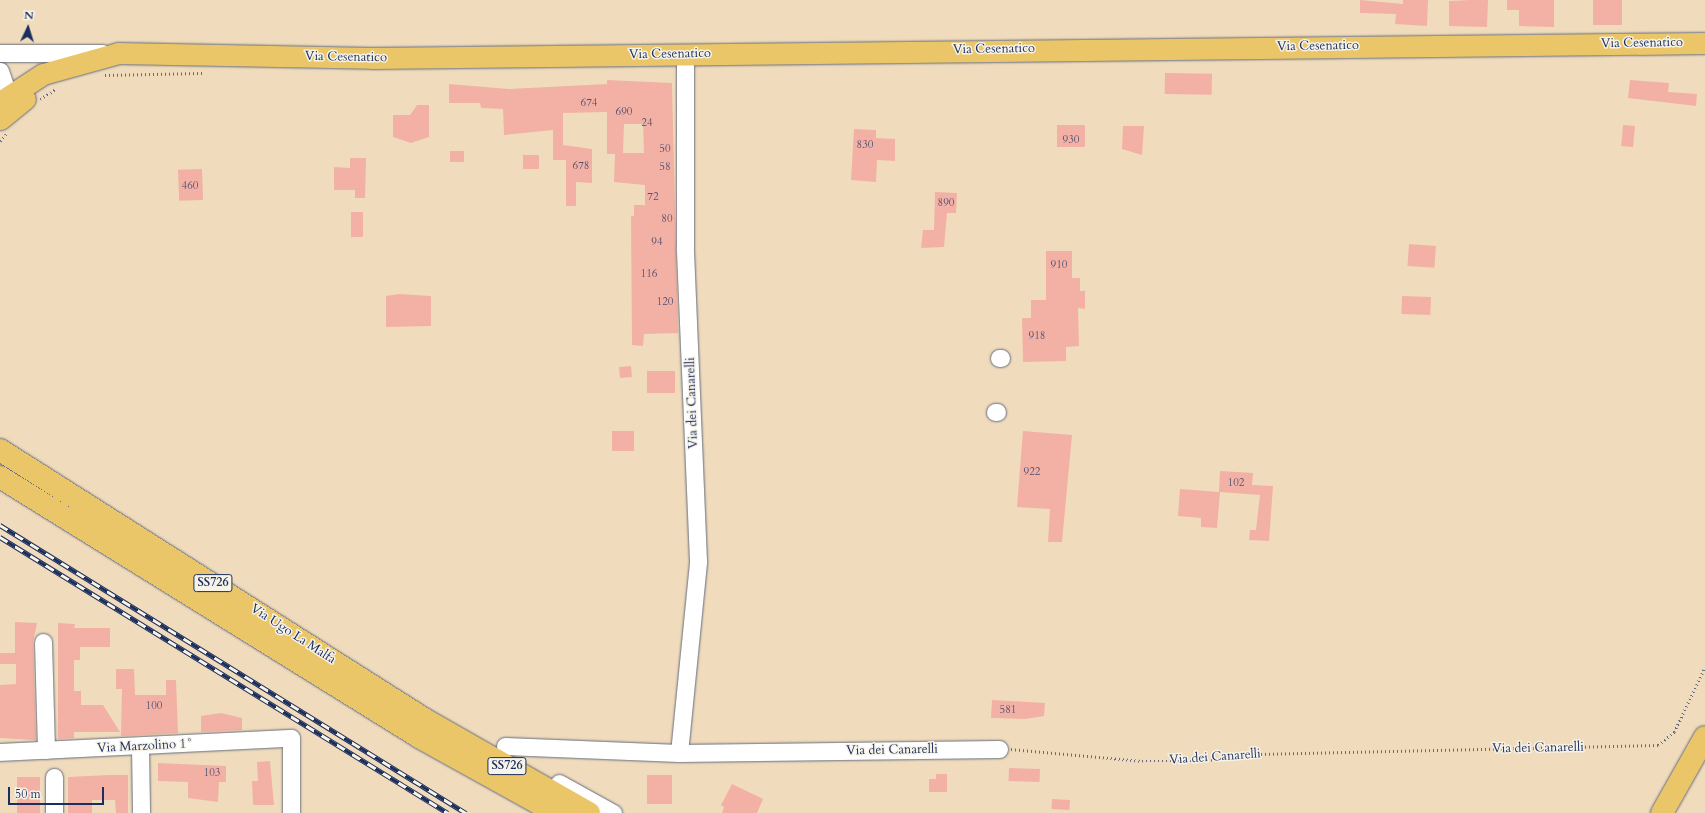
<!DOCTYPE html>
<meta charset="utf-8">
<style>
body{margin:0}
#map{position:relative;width:1705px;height:813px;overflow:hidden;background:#f0dcbc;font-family:Cardo,serif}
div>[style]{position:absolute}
.building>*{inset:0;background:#f2b1a4;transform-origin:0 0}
.path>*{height:2.5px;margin-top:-1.25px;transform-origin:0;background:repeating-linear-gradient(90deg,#666c7f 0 1px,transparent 0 4px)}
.roads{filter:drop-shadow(0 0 1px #666c7f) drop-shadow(0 0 1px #666c7f)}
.minor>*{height:17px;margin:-8.5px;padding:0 8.5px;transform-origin:8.5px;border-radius:8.5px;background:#fff}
.major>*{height:21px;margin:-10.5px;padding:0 10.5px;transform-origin:10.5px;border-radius:10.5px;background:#eac669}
.highway>*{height:22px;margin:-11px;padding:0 11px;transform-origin:11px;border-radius:11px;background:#eac669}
.rail>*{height:4.5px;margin-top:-2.25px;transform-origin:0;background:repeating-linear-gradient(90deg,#f7f3e8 0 9px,#1b2f5e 0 18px);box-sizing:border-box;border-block:1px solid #1b2f5e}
span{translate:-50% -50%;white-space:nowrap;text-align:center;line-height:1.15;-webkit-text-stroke:3px #f7f3e8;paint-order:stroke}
.number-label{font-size:11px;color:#515070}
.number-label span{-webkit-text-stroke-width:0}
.shield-label span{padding:1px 3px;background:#f7f3e8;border:1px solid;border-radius:3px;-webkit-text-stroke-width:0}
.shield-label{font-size:12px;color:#1b2f5e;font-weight:700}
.street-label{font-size:13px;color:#1b2f5e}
.north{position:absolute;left:8px;top:8px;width:40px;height:40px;-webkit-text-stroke:3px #f7f3e8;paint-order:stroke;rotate:4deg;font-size:11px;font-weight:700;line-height:16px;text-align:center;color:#1b2f5e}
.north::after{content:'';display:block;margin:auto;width:14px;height:18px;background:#1b2f5e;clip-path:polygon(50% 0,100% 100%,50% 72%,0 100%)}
.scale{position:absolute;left:8px;top:787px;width:96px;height:18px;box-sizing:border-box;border:2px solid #1b2f5e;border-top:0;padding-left:5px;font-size:12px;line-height:14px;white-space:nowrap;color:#1b2f5e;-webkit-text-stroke:3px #f7f3e8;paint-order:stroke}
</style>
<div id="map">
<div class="building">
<i style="clip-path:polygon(1360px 0,1403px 4px,1403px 0,1428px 0,1427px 26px,1395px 24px,1396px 14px,1360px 13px)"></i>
<i style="clip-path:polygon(1471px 0,1488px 0,1487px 27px,1449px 26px,1449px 1px)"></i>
<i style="clip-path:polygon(1507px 0,1554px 0,1554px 27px,1519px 26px,1519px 10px,1507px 10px)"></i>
<i style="left:1593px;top:0;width:29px;height:25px"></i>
<i style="left:1165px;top:73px;width:47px;height:21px;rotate:1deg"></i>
<i style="clip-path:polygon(evenodd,607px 80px,672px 83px,678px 333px,644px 334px,643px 346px,632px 345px,631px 216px,634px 216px,634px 205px,645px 205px,645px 185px,614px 182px,615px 154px,607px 154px,607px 112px,563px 113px,563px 145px,592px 149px,592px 183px,576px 182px,576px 206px,566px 206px,566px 160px,553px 160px,553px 130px,504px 135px,503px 109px,481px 108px,480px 103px,449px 103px,449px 84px,509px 89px,607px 84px,607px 80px,624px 124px,643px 124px,644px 153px,623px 153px,624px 124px)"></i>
<i style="clip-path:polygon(1630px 80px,1669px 83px,1668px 92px,1697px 94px,1696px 106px,1628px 98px)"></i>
<i style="clip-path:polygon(417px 105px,429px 105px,429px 137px,411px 143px,393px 137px,393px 115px,410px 115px)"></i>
<i style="left:1057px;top:125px;width:28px;height:22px"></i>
<i style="left:1623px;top:125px;width:12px;height:21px;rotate:5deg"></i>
<i style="clip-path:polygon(1123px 126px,1144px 126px,1142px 155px,1122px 149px)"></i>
<i style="clip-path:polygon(854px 129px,876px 130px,876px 138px,895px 139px,895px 161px,877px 160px,876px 182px,851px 180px)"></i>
<i style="left:450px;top:151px;width:14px;height:11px"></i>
<i style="left:523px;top:155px;width:16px;height:14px"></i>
<i style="clip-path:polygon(350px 158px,366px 158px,365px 198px,355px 198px,355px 190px,334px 190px,334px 167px,350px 168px)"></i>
<i style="left:202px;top:169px;width:31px;height:24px;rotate:88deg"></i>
<i style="clip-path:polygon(935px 192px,957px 193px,956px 213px,947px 213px,944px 247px,921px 248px,923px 230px,934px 230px)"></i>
<i style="left:351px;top:212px;width:12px;height:25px"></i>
<i style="left:1409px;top:244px;width:27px;height:22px;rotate:4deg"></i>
<i style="clip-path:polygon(1046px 251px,1072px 251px,1072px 278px,1080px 278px,1080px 291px,1085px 291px,1085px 309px,1078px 308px,1079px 346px,1066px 347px,1066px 361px,1023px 362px,1022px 318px,1031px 318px,1031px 300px,1046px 300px)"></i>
<i style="clip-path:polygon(399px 294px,431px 296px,431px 326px,386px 327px,386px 296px)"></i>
<i style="left:1402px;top:296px;width:29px;height:18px;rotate:2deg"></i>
<i style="left:631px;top:366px;width:11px;height:12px;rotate:85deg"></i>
<i style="left:647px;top:371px;width:28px;height:22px"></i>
<i style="left:612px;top:431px;width:22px;height:20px"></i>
<i style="clip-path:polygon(1023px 431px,1072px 435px,1062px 542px,1048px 542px,1050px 509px,1017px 507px)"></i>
<i style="clip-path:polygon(1220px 471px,1253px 473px,1252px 485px,1273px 486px,1269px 541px,1249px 540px,1250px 530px,1256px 530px,1260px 495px,1220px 492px,1217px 528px,1201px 527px,1201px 518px,1178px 516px,1180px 489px,1219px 492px)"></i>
<i style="clip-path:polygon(15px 622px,37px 623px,33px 642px,36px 740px,0 738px,0 685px,16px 684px,16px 664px,0 664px,0 653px,15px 653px)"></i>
<i style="clip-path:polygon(58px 623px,75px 624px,74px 628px,110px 628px,110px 647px,80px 647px,80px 660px,74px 660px,74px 691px,81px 691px,81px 705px,103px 705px,120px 732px,74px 732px,74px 738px,58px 739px)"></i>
<i style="clip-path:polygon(116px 669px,134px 669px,135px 695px,166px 695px,166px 680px,176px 680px,178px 733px,121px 736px,122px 689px,116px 689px)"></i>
<i style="clip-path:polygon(992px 700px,1045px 703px,1044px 716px,1025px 719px,991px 718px)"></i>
<i style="clip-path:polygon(221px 713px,242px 718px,242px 730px,201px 732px,201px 716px)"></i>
<i style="clip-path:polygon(270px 761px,274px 805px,253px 805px,252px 781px,258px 781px,257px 762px)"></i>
<i style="clip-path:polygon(158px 763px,226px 766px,226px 782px,219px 782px,218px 802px,188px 798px,188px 782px,158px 781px)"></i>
<i style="left:1009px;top:768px;width:31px;height:13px;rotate:2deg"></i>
<i style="clip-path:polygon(936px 774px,947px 774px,947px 792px,929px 792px,929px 779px,936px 779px)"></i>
<i style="clip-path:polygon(109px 775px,128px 775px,128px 813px,116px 813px,115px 800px,92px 800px,92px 813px,68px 813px,68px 777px)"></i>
<i style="left:647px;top:775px;width:25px;height:29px"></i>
<i style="left:17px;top:777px;width:23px;height:36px"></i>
<i style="clip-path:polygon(732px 784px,763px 799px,757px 813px,722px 813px,724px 807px,721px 805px)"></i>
<i style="left:1052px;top:799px;width:18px;height:10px;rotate:3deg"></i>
</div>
<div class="path">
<i style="left:105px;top:75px;width:97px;rotate:-1.2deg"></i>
<i style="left:40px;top:99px;width:19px;rotate:-32deg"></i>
<i style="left:0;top:141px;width:9px;rotate:-49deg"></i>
<i style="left:1011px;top:749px;width:132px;rotate:5.2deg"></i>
<i style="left:1142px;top:761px;width:57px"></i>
<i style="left:1199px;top:761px;width:58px;rotate:-6.9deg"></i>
<i style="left:1257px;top:754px;width:401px;rotate:-1.3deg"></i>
<i style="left:1658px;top:745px;width:21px;rotate:-39deg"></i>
<i style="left:1674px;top:732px;width:72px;rotate:-64.5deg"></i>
</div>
<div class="roads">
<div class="minor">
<i style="left:0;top:53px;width:102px"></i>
<i style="left:0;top:71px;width:24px;rotate:71deg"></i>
<i style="left:8px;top:94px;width:8px;rotate:173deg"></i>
<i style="left:999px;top:358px;width:2px"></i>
<i style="left:995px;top:412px;width:2px"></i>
<i style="left:43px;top:642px;width:108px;rotate:88.4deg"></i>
<i style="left:140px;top:746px;width:67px;rotate:89.1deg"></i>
<i style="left:505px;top:746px;width:174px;rotate:2.3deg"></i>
<i style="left:679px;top:753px;width:320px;rotate:-0.7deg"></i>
<i style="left:0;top:752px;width:291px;rotate:-2.8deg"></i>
<i style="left:291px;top:738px;width:75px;rotate:90deg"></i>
<i style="left:679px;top:753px;width:193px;rotate:-84.3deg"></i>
<i style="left:698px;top:561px;width:314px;rotate:-92.4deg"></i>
<i style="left:685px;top:247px;width:194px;rotate:-90deg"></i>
<i style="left:559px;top:783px;width:62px;rotate:29.1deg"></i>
<i style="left:54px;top:813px;width:36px;rotate:-90deg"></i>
</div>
<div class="major">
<i style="left:0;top:102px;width:51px;rotate:-33.1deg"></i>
<i style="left:43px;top:74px;width:78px;rotate:-15.6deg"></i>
<i style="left:118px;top:53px;width:254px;rotate:1.1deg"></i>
<i style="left:372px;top:58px;width:1333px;rotate:-0.64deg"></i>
<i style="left:0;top:119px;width:32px;rotate:-39deg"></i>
</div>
<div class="highway">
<i style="left:0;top:450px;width:502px;rotate:32.39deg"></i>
<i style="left:424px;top:719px;width:190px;rotate:29.7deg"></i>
<i style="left:0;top:477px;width:493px;rotate:31.8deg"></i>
<i style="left:419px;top:737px;width:157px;rotate:29deg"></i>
<i style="left:1662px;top:813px;width:87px;rotate:-60.5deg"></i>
</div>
</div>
<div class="rail">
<i style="left:0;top:525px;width:548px;rotate:31.72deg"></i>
<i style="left:0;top:537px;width:526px;rotate:31.64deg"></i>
</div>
<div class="number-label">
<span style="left:589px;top:103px">674</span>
<span style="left:624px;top:112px">690</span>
<span style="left:647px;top:123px">24</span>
<span style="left:1071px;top:140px">930</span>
<span style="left:865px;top:145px">830</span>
<span style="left:665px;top:149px">50</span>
<span style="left:581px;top:166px">678</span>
<span style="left:665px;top:167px">58</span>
<span style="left:190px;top:186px">460</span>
<span style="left:653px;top:197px">72</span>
<span style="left:946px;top:203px">890</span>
<span style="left:667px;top:219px">80</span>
<span style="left:657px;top:242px">94</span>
<span style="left:1059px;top:265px">910</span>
<span style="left:649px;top:274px">116</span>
<span style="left:665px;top:302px">120</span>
<span style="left:1037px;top:336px">918</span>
<span style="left:1032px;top:472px">922</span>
<span style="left:1236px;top:483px">102</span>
<span style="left:154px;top:706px">100</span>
<span style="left:1008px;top:710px">581</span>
<span style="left:212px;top:773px">103</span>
</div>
<div class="shield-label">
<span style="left:213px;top:583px">SS726</span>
<span style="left:507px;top:766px">SS726</span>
</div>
<div class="street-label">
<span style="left:1642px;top:43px;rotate:-1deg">Via Cesenatico</span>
<span style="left:1318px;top:46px;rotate:-1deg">Via Cesenatico</span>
<span style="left:994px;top:49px;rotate:-1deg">Via Cesenatico</span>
<span style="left:670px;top:54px;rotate:-1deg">Via Cesenatico</span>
<span style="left:346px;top:57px;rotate:1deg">Via Cesenatico</span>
<span style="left:692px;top:403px;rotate:-92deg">Via dei Canarelli</span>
<span style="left:293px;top:634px;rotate:33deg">Via Ugo La Malfa</span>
<span style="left:145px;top:746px;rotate:-3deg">Via Marzolino 1°</span>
<span style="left:1538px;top:748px;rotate:-1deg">Via dei Canarelli</span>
<span style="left:892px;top:750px;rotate:-1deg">Via dei Canarelli</span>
<span style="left:1215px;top:757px;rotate:-4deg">Via dei Canarelli</span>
</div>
<div class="north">N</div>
<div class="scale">50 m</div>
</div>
